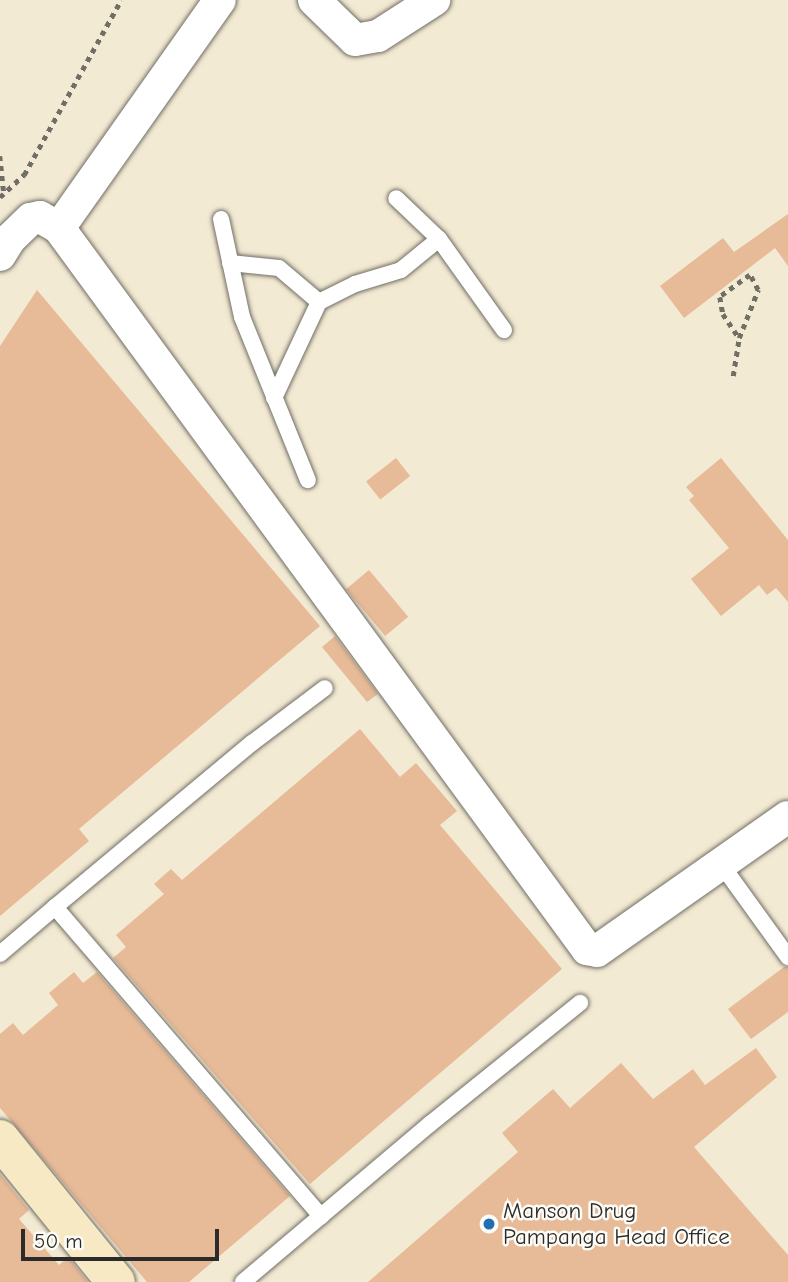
<!DOCTYPE html>
<style>
body{margin:0}
#map{position:relative;width:788px;height:1282px;overflow:hidden;background:#f3ead3;font-family:"Comic Neue",sans-serif}
div>[style]{position:absolute}
.building>*{inset:0;background:#e7ba98;transform-origin:0 0}
.path>*{height:4.5px;margin-top:-2.25px;transform-origin:0;background:repeating-linear-gradient(90deg,#716e66 0 5px,transparent 0 10px)}
.roads{filter:drop-shadow(0 0 2px #716e66) drop-shadow(0 0 2px #716e66)}
.service>*{height:16px;margin:-8px;padding:0 8px;transform-origin:8px;border-radius:8px;background:#fff}
.minor>*{height:32px;margin:-16px;padding:0 16px;transform-origin:16px;border-radius:16px;background:#fff}
.secondary>*{height:38px;margin:-19px;padding:0 19px;transform-origin:19px;border-radius:19px;background:#f6e9c3}
.dots>*{width:19px;height:19px;translate:-50% -50%;box-sizing:border-box;border:4px solid #fdfcf7;border-radius:50%}
span{translate:-50% -50%;white-space:nowrap;text-align:center;line-height:1.15;-webkit-text-stroke:5px #fdfcf7;paint-order:stroke}
.poi-label{font-size:23px;color:#2b2b2b}
.left{translate:0 -50%;text-align:left}
.scale{position:absolute;left:21px;top:1229px;width:198px;height:32px;box-sizing:border-box;border:4px solid #2b2b2b;border-top:0;padding-left:9px;font-size:21px;line-height:24px;white-space:nowrap;color:#2b2b2b;-webkit-text-stroke:5px #fdfcf7;paint-order:stroke}
</style>
<div id="map">
<div class="building">
<i style="clip-path:polygon(788px 214px,788px 266px,775px 248px,684px 318px,660px 286px,723px 238px,734px 252px)"></i>
<i style="clip-path:polygon(37px 290px,320px 626px,79px 829px,89px 841px,0 916px,0 346px)"></i>
<i style="left:396px;top:458px;width:23px;height:38px;rotate:52deg"></i>
<i style="clip-path:polygon(721px 458px,788px 540px,788px 602px,776px 588px,767px 595px,759px 585px,721px 616px,691px 579px,729px 548px,689px 500px,694px 496px,686px 487px)"></i>
<i style="left:369px;top:570px;width:61px;height:30px;rotate:50deg"></i>
<i style="clip-path:polygon(335px 636px,378px 694px,367px 702px,322px 647px)"></i>
<i style="clip-path:polygon(360px 729px,400px 777px,416px 763px,457px 811px,440px 825px,562px 969px,310px 1184px,113px 958px,126px 947px,116px 935px,164px 894px,154px 884px,171px 869px,182px 880px)"></i>
<i style="clip-path:polygon(784px 967px,788px 967px,788px 1012px,751px 1039px,728px 1009px)"></i>
<i style="clip-path:polygon(74px 972px,83px 983px,97px 972px,290px 1196px,189px 1282px,147px 1282px,0 1108px,0 1034px,13px 1023px,23px 1035px,58px 1005px,49px 993px)"></i>
<i style="clip-path:polygon(756px 1048px,777px 1077px,694px 1147px,788px 1255px,788px 1282px,368px 1282px,518px 1152px,502px 1133px,553px 1089px,570px 1108px,621px 1063px,653px 1099px,693px 1069px,705px 1085px)"></i>
<i style="clip-path:polygon(0 1174px,29px 1210px,19px 1219px,59px 1265px,68px 1257px,88px 1282px,0 1282px)"></i>
</div>
<div class="path">
<i style="left:0;top:156px;width:38px;rotate:84deg"></i>
<i style="left:0;top:197px;width:33px;rotate:-43deg"></i>
<i style="left:24px;top:175px;width:200px;rotate:-61deg"></i>
<i style="left:733px;top:376px;width:38px;rotate:-81deg"></i>
<i style="left:739px;top:338px;width:52px;rotate:-68.4deg"></i>
<i style="left:758px;top:290px;width:17px;rotate:-118deg"></i>
<i style="left:750px;top:275px;width:37px;rotate:144deg"></i>
<i style="left:720px;top:297px;width:17px;rotate:80deg"></i>
<i style="left:723px;top:314px;width:29px;rotate:56deg"></i>
</div>
<div class="roads">
<div class="service">
<i style="left:221px;top:219px;width:100px;rotate:77.9deg"></i>
<i style="left:242px;top:317px;width:176px;rotate:68deg"></i>
<i style="left:439px;top:239px;width:112px;rotate:54.5deg"></i>
<i style="left:230px;top:263px;width:49px;rotate:5.8deg"></i>
<i style="left:279px;top:268px;width:52px;rotate:40.4deg"></i>
<i style="left:274px;top:398px;width:106px;rotate:-64.9deg"></i>
<i style="left:319px;top:302px;width:40px;rotate:-26.6deg"></i>
<i style="left:355px;top:284px;width:48px;rotate:-16.9deg"></i>
<i style="left:401px;top:270px;width:49px;rotate:-39.2deg"></i>
<i style="left:439px;top:239px;width:59px;rotate:-136.4deg"></i>
<i style="left:721px;top:864px;width:115px;rotate:54.2deg"></i>
<i style="left:55px;top:907px;width:256px;rotate:-39.8deg"></i>
<i style="left:252px;top:743px;width:91px;rotate:-37deg"></i>
<i style="left:0;top:954px;width:72px;rotate:-40.5deg"></i>
<i style="left:55px;top:907px;width:408px;rotate:49.3deg"></i>
<i style="left:243px;top:1282px;width:245px;rotate:-40.2deg"></i>
<i style="left:430px;top:1124px;width:193px;rotate:-38.9deg"></i>
</div>
<div class="minor">
<i style="left:314px;top:0;width:57px;rotate:44.3deg"></i>
<i style="left:355px;top:40px;width:23px;rotate:-10deg"></i>
<i style="left:378px;top:36px;width:67px;rotate:-32.7deg"></i>
<i style="left:59px;top:228px;width:279px;rotate:-54.8deg"></i>
<i style="left:0;top:255px;width:19px;rotate:-58deg"></i>
<i style="left:10px;top:239px;width:29px;rotate:-44deg"></i>
<i style="left:31px;top:219px;width:9px;rotate:-13deg"></i>
<i style="left:40px;top:217px;width:22px;rotate:30deg"></i>
<i style="left:59px;top:228px;width:894px;rotate:53.78deg"></i>
<i style="left:587px;top:949px;width:10px;rotate:11deg"></i>
<i style="left:597px;top:951px;width:233px;rotate:-35.1deg"></i>
</div>
<div class="secondary">
<i style="left:0;top:1139px;width:184px;rotate:51deg"></i>
</div>
</div>
<div class="dots">
<i style="left:489px;top:1224px;background:#1f6fb2"></i>
</div>
<div class="poi-label">
<span class="left" style="left:503px;top:1224px">Manson Drug<br>Pampanga Head Office</span>
</div>
<div class="scale">50 m</div>
</div>
